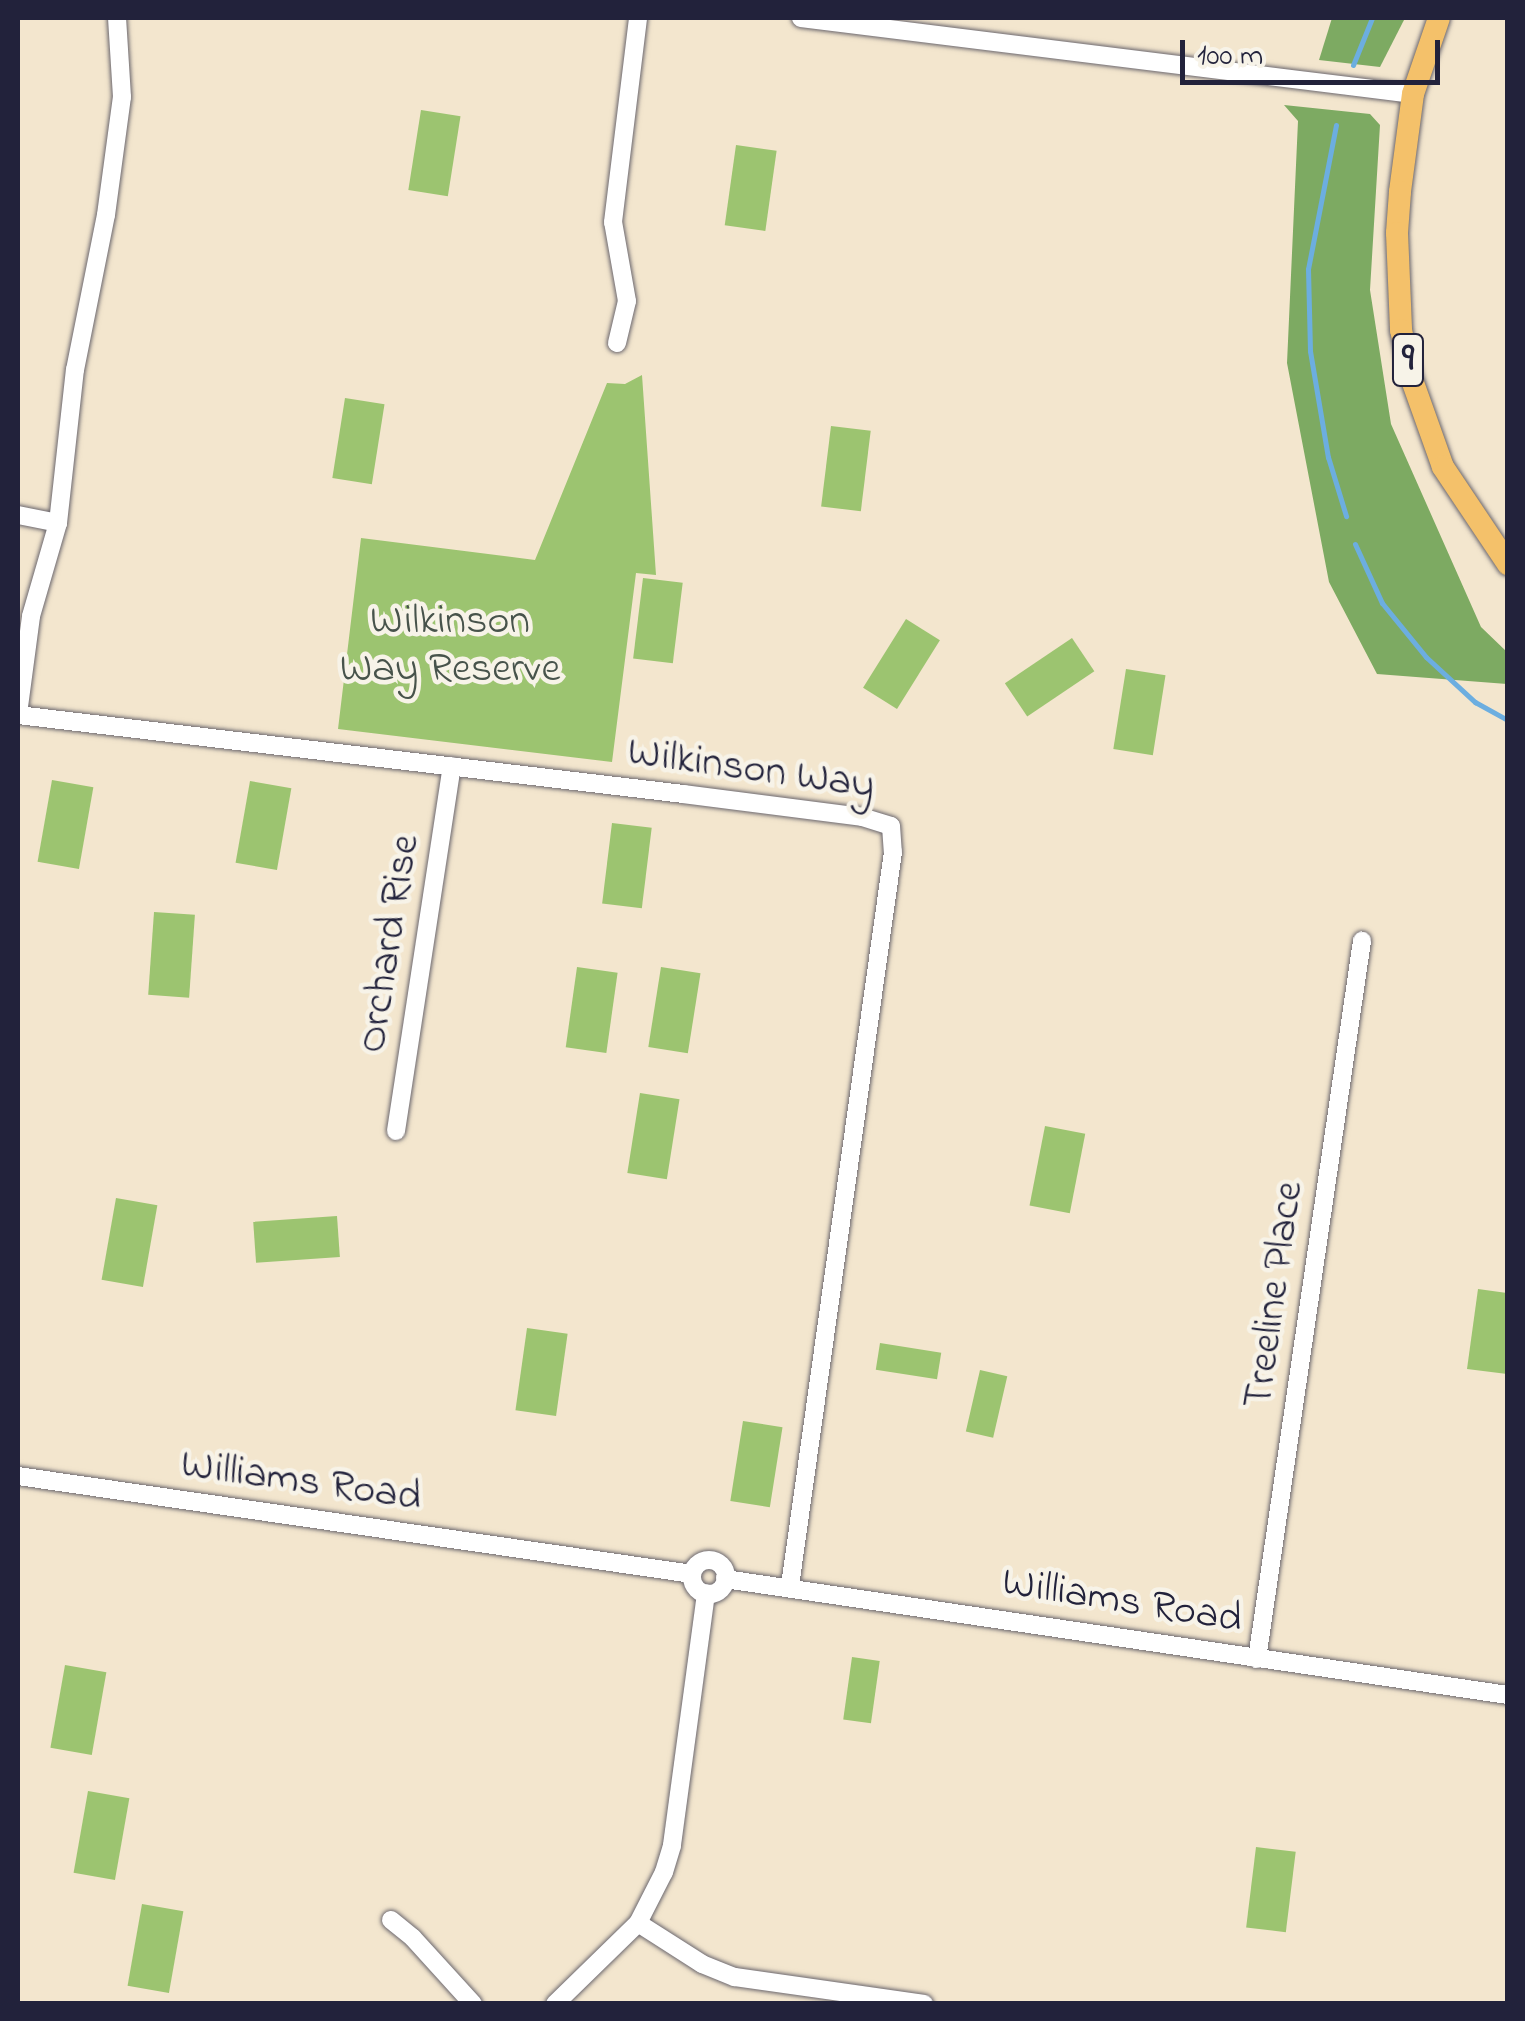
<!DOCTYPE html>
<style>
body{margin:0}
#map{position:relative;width:1525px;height:2021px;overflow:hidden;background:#f3e6ce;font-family:"Indie Flower",sans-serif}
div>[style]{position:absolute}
.green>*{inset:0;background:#9cc470;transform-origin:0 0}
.forest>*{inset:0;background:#7daa62}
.stream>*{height:5px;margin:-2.5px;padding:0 2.5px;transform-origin:2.5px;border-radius:2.5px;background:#6caee0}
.roads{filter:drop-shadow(0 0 2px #6b676e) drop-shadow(0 0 2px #6b676e)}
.minor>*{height:18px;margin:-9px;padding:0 9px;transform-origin:9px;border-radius:9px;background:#fff}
.minor>.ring{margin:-9px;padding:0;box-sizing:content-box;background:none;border:18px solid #fff;border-radius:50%}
.major>*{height:22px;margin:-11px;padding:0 11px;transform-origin:11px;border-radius:11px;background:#f4c16a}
span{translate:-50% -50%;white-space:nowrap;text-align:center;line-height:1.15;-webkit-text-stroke:9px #f7f3e8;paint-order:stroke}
.shield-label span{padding:2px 8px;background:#f7f3e8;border:2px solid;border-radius:8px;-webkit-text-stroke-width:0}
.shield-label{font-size:40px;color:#22223b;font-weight:700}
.park-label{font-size:42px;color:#47534b}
.street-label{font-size:42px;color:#22223b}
.frame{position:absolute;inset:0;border:20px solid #22223b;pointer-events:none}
.scale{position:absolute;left:1180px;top:40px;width:260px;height:45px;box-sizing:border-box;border:5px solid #22223b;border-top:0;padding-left:12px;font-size:30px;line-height:35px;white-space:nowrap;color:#22223b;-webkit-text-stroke:8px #f7f3e8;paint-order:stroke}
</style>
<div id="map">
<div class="green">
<i style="left:421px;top:110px;width:40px;height:81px;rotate:9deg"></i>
<i style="left:736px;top:145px;width:41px;height:81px;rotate:8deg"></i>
<i style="clip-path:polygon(642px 375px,656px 575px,636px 573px,612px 762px,338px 729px,361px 538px,535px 560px,607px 383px,625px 384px)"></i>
<i style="left:345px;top:398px;width:40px;height:81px;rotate:9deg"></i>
<i style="left:831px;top:426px;width:40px;height:81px;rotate:7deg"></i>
<i style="left:643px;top:578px;width:40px;height:81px;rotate:7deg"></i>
<i style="left:906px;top:619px;width:40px;height:81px;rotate:32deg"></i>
<i style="left:1072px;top:638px;width:40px;height:81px;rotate:56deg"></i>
<i style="left:1126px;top:669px;width:40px;height:81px;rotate:9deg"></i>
<i style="left:52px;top:780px;width:42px;height:83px;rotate:10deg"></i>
<i style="left:250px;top:781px;width:42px;height:83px;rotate:10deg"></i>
<i style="left:612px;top:823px;width:40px;height:81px;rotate:7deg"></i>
<i style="left:154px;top:912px;width:41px;height:83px;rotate:4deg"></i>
<i style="left:577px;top:967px;width:41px;height:81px;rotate:8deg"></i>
<i style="left:661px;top:967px;width:40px;height:81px;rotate:9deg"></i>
<i style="left:640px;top:1093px;width:40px;height:81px;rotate:9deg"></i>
<i style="left:1045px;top:1126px;width:41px;height:81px;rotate:11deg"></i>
<i style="left:116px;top:1198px;width:42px;height:83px;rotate:10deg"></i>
<i style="left:337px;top:1216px;width:41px;height:84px;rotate:86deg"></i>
<i style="clip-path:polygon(1478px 1289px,1507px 1293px,1507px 1374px,1467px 1369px)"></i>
<i style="left:527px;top:1328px;width:41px;height:83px;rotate:8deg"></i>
<i style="left:880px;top:1343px;width:62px;height:27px;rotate:9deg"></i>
<i style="left:980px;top:1370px;width:28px;height:63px;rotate:13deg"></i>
<i style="left:743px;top:1421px;width:40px;height:81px;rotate:9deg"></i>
<i style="left:852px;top:1657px;width:28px;height:63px;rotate:8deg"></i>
<i style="left:65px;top:1665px;width:42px;height:84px;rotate:10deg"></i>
<i style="left:88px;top:1791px;width:42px;height:83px;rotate:10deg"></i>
<i style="left:1256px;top:1847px;width:40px;height:81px;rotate:7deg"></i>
<i style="left:142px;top:1904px;width:42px;height:83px;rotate:10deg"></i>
</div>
<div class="forest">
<i style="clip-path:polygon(1332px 18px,1405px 18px,1380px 67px,1319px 60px)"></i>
<i style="clip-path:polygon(1284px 105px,1370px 114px,1380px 125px,1370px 290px,1391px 424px,1481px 627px,1507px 652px,1507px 684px,1377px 674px,1329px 582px,1287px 363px,1298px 121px)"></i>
</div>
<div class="stream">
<i style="left:1353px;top:65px;width:51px;rotate:-68deg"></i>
<i style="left:1336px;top:125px;width:147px;rotate:101deg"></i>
<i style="left:1308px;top:269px;width:82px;rotate:88.6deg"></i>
<i style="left:1310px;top:351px;width:108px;rotate:80.4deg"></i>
<i style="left:1328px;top:457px;width:62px;rotate:73deg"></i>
<i style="left:1355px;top:544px;width:65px;rotate:65.4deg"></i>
<i style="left:1382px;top:603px;width:70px;rotate:50.8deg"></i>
<i style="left:1426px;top:657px;width:67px;rotate:42.6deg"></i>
<i style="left:1475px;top:702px;width:38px;rotate:29deg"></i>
</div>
<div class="roads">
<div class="minor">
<i style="left:801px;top:18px;width:617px;rotate:7.08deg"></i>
<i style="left:617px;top:343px;width:43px;rotate:-76.6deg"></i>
<i style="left:627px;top:301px;width:80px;rotate:-100deg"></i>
<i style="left:613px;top:222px;width:206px;rotate:-83deg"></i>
<i style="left:18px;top:515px;width:41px;rotate:11.3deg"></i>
<i style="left:18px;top:714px;width:99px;rotate:-82.4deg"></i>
<i style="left:31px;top:616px;width:97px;rotate:-73.8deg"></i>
<i style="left:58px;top:523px;width:154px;rotate:-83.7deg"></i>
<i style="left:75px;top:370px;width:158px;rotate:-78.7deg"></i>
<i style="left:106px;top:215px;width:119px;rotate:-82.3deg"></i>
<i style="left:122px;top:97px;width:79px;rotate:-93.6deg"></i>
<i style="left:18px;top:715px;width:670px;rotate:6.77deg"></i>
<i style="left:683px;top:794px;width:180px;rotate:7.3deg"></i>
<i style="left:862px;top:817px;width:30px;rotate:17deg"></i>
<i style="left:891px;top:826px;width:26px;rotate:86deg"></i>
<i style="left:893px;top:852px;width:741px;rotate:97.99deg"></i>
<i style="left:396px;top:1131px;width:369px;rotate:-81.3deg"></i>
<i style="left:18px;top:1476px;width:681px;rotate:8.27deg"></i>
<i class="ring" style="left:692px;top:1560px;width:16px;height:16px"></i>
<i style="left:725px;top:1579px;width:792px;rotate:8.43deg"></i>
<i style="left:1257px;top:1659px;width:726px;rotate:-81.68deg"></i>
<i style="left:391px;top:1920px;width:28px;rotate:39deg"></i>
<i style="left:413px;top:1938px;width:89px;rotate:47.7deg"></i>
<i style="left:638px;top:1923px;width:76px;rotate:32.6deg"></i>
<i style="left:702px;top:1964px;width:35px;rotate:22deg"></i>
<i style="left:735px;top:1977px;width:191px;rotate:8.1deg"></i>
<i style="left:555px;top:2004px;width:116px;rotate:-44.3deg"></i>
<i style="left:638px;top:1923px;width:57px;rotate:-63deg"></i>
<i style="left:664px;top:1872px;width:28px;rotate:-73deg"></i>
<i style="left:672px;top:1845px;width:254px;rotate:-82.3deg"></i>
</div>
<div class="major">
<i style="left:1439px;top:18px;width:80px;rotate:108.9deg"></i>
<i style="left:1413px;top:94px;width:99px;rotate:97.6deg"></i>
<i style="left:1400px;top:192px;width:41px;rotate:94.2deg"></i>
<i style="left:1397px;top:233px;width:97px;rotate:87.6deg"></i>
<i style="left:1401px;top:330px;width:51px;rotate:77.6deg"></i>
<i style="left:1412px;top:380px;width:92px;rotate:70.4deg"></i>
<i style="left:1443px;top:467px;width:117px;rotate:56.2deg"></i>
</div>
</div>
<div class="shield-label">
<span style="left:1408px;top:360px">9</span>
</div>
<div class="park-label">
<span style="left:450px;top:646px">Wilkinson<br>Way Reserve</span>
</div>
<div class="street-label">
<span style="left:751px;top:770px;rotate:8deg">Wilkinson Way</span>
<span style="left:390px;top:944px;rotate:-81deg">Orchard Rise</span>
<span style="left:1275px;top:1295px;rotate:-82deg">Treeline Place</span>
<span style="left:301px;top:1482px;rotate:8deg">Williams Road</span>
<span style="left:1122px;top:1602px;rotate:9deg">Williams Road</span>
</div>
<div class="frame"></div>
<div class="scale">100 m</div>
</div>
